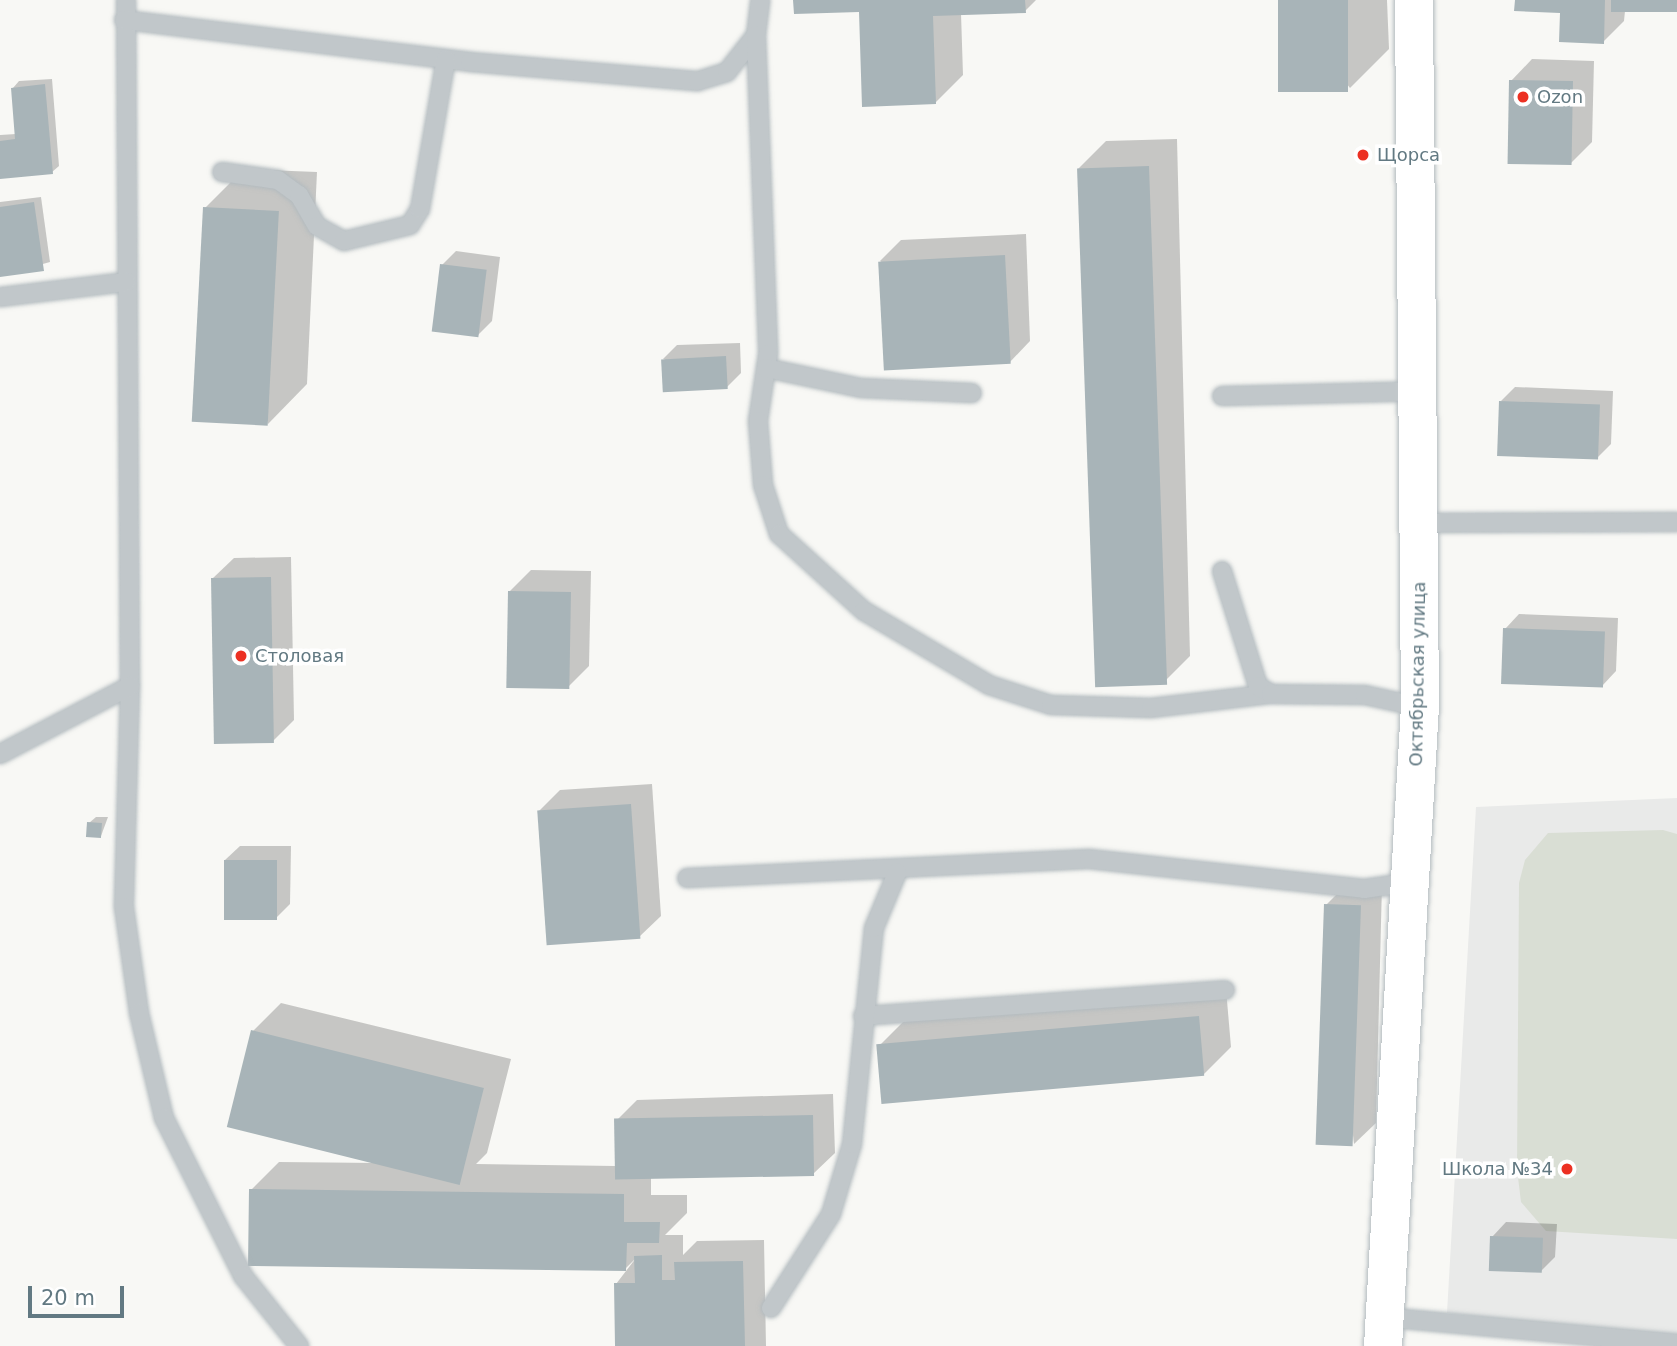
<!DOCTYPE html>
<meta charset="utf-8">
<style>
body{margin:0}
#map{position:relative;width:1677px;height:1346px;overflow:hidden;background:#f8f8f5;font-family:"DejaVu Sans",sans-serif}
div>[style]{position:absolute}
.built>*{inset:0;background:#e9eae9}
.green>*{inset:0;background:#d9ded4}
.shadow>*{inset:0;background:#0003}
.building>*{inset:0;background:#a8b4b8;transform-origin:0 0}
.roads{filter:drop-shadow(0 0 2px #b3bbbf) drop-shadow(0 0 2px #b3bbbf)}
.service>*{height:18px;margin:-9px;padding:0 9px;transform-origin:9px;border-radius:9px;background:#c1c7ca}
.secondary>*{height:38px;margin:-19px;padding:0 19px;transform-origin:19px;border-radius:19px;background:#fff}
.dots>*{width:19px;height:19px;translate:-50% -50%;box-sizing:border-box;border:4px solid #fff;border-radius:50%}
span{translate:-50% -50%;white-space:nowrap;text-align:center;line-height:1.15;-webkit-text-stroke:7px #fff;paint-order:stroke}
.poi-label{font-size:18px;color:#627982}
.left{translate:0 -50%;text-align:left}
.right{translate:-100% -50%;text-align:right}
.street-label{font-size:18px;color:#627982}
.scale{position:absolute;left:28px;top:1286px;width:96px;height:32px;box-sizing:border-box;border:4px solid #627982;border-top:0;padding-left:9px;font-size:21px;line-height:24px;white-space:nowrap;color:#627982;-webkit-text-stroke:5px #fff;paint-order:stroke}
</style>
<div id="map">
<div class="built">
<i style="clip-path:polygon(1677px 798px,1677px 1339px,1447px 1313px,1476px 807px)"></i>
</div>
<div class="green">
<i style="clip-path:polygon(1663px 830px,1677px 834px,1677px 1239px,1546px 1231px,1521px 1202px,1517px 1169px,1519px 883px,1525px 860px,1548px 833px)"></i>
</div>
<div class="shadow">
<i style="clip-path:polygon(795px 0,1036px 0,1025px 11px,961px 13px,963px 75px,935px 103px,861px 10px)"></i>
<i style="clip-path:polygon(1280px 0,1387px 0,1389px 49px,1350px 88px)"></i>
<i style="clip-path:polygon(1517px 0,1677px 0,1677px 12px,1625px 11px,1624px 21px,1603px 42px,1562px 12px)"></i>
<i style="clip-path:polygon(1532px 59px,1594px 61px,1592px 142px,1571px 163px,1511px 81px)"></i>
<i style="clip-path:polygon(52px 79px,59px 166px,52px 172px,0 177px,0 135px,16px 134px,13px 88px,19px 81px)"></i>
<i style="clip-path:polygon(1177px 139px,1190px 656px,1162px 684px,1078px 169px,1106px 141px)"></i>
<i style="clip-path:polygon(244px 169px,317px 172px,307px 384px,268px 424px,205px 208px)"></i>
<i style="clip-path:polygon(41px 197px,50px 262px,0 276px,0 202px)"></i>
<i style="clip-path:polygon(1026px 234px,1030px 341px,1009px 363px,880px 261px,901px 240px)"></i>
<i style="clip-path:polygon(456px 251px,500px 257px,492px 321px,478px 335px,442px 265px)"></i>
<i style="clip-path:polygon(740px 343px,741px 373px,727px 387px,663px 359px,677px 345px)"></i>
<i style="clip-path:polygon(1515px 387px,1613px 391px,1611px 444px,1597px 458px,1501px 401px)"></i>
<i style="clip-path:polygon(291px 557px,294px 720px,273px 741px,212px 579px,234px 558px)"></i>
<i style="clip-path:polygon(531px 570px,591px 571px,589px 666px,568px 687px,510px 591px)"></i>
<i style="clip-path:polygon(1519px 614px,1618px 618px,1616px 671px,1602px 686px,1505px 629px)"></i>
<i style="clip-path:polygon(652px 784px,661px 916px,639px 937px,539px 811px,560px 790px)"></i>
<i style="clip-path:polygon(96px 817px,108px 817px,101px 836px,89px 823px)"></i>
<i style="clip-path:polygon(240px 846px,291px 846px,290px 904px,276px 918px,225px 860px)"></i>
<i style="clip-path:polygon(1347px 884px,1382px 884px,1376px 1123px,1354px 1144px,1326px 905px)"></i>
<i style="clip-path:polygon(1226px 989px,1231px 1047px,1203px 1075px,878px 1047px,906px 1019px)"></i>
<i style="clip-path:polygon(281px 1003px,511px 1059px,487px 1153px,476px 1164px,616px 1166px,616px 1121px,637px 1100px,833px 1094px,835px 1153px,813px 1174px,651px 1178px,651px 1195px,687px 1195px,687px 1213px,665px 1235px,683px 1235px,683px 1255px,697px 1241px,764px 1240px,766px 1346px,616px 1346px,616px 1284px,636px 1258px,625px 1269px,251px 1190px,279px 1162px,378px 1163px,253px 1031px)"></i>
<i style="clip-path:polygon(1506px 1222px,1557px 1224px,1555px 1257px,1541px 1271px,1492px 1237px)"></i>
</div>
<div class="building">
<i style="clip-path:polygon(793px 0,1025px 0,1026px 13px,933px 16px,936px 104px,862px 107px,859px 12px,794px 14px)"></i>
<i style="left:1278px;top:0;width:70px;height:92px"></i>
<i style="clip-path:polygon(1515px 0,1605px 0,1604px 44px,1559px 42px,1560px 13px,1514px 11px)"></i>
<i style="left:1611px;top:0;width:66px;height:12px"></i>
<i style="left:1509px;top:80px;width:64px;height:84px;rotate:1deg"></i>
<i style="clip-path:polygon(45px 84px,53px 174px,0 179px,0 141px,15px 139px,11px 88px)"></i>
<i style="left:1149px;top:166px;width:519px;height:72px;rotate:88deg"></i>
<i style="clip-path:polygon(34px 202px,44px 271px,0 277px,0 207px)"></i>
<i style="left:203px;top:207px;width:76px;height:215px;rotate:3deg"></i>
<i style="left:1005px;top:255px;width:109px;height:127px;rotate:87deg"></i>
<i style="left:440px;top:264px;width:47px;height:68px;rotate:7deg"></i>
<i style="left:726px;top:356px;width:33px;height:65px;rotate:87deg"></i>
<i style="left:1499px;top:401px;width:101px;height:55px;rotate:2deg"></i>
<i style="left:271px;top:577px;width:166px;height:60px;rotate:89deg"></i>
<i style="left:508px;top:591px;width:63px;height:97px;rotate:1deg"></i>
<i style="left:1503px;top:628px;width:102px;height:56px;rotate:2deg"></i>
<i style="left:631px;top:804px;width:135px;height:94px;rotate:86deg"></i>
<i style="left:87px;top:822px;width:15px;height:15px;rotate:4deg"></i>
<i style="left:224px;top:860px;width:53px;height:60px"></i>
<i style="left:1324px;top:904px;width:37px;height:241px;rotate:2deg"></i>
<i style="left:1199px;top:1016px;width:60px;height:324px;rotate:85deg"></i>
<i style="left:251px;top:1030px;width:240px;height:100px;rotate:14deg"></i>
<i style="left:813px;top:1115px;width:61px;height:199px;rotate:89deg"></i>
<i style="clip-path:polygon(249px 1189px,624px 1194px,624px 1222px,660px 1222px,659px 1243px,627px 1243px,626px 1271px,248px 1266px)"></i>
<i style="left:1490px;top:1236px;width:53px;height:35px;rotate:2deg"></i>
<i style="clip-path:polygon(662px 1255px,662px 1280px,675px 1280px,674px 1262px,743px 1261px,745px 1346px,615px 1346px,614px 1283px,635px 1283px,634px 1256px)"></i>
</div>
<div class="roads">
<div class="service">
<i style="left:126px;top:0;width:686px;rotate:89.67deg"></i>
<i style="left:130px;top:686px;width:221px;rotate:91.6deg"></i>
<i style="left:124px;top:907px;width:107px;rotate:81.9deg"></i>
<i style="left:139px;top:1013px;width:108px;rotate:76.6deg"></i>
<i style="left:164px;top:1118px;width:177px;rotate:63.4deg"></i>
<i style="left:243px;top:1276px;width:90px;rotate:51.3deg"></i>
<i style="left:124px;top:20px;width:349px;rotate:6.9deg"></i>
<i style="left:470px;top:62px;width:229px;rotate:4.8deg"></i>
<i style="left:698px;top:81px;width:30px;rotate:-17deg"></i>
<i style="left:727px;top:72px;width:47px;rotate:-51.9deg"></i>
<i style="left:756px;top:35px;width:35px;rotate:-83deg"></i>
<i style="left:756px;top:35px;width:319px;rotate:87.8deg"></i>
<i style="left:768px;top:354px;width:68px;rotate:98.5deg"></i>
<i style="left:758px;top:421px;width:64px;rotate:85.5deg"></i>
<i style="left:763px;top:485px;width:52px;rotate:71.9deg"></i>
<i style="left:779px;top:534px;width:115px;rotate:42.2deg"></i>
<i style="left:864px;top:611px;width:145px;rotate:30.6deg"></i>
<i style="left:989px;top:685px;width:65px;rotate:17.9deg"></i>
<i style="left:1051px;top:705px;width:100px;rotate:1.7deg"></i>
<i style="left:1151px;top:708px;width:121px;rotate:-6.7deg"></i>
<i style="left:222px;top:172px;width:57px;rotate:8.1deg"></i>
<i style="left:278px;top:180px;width:26px;rotate:36deg"></i>
<i style="left:299px;top:195px;width:36px;rotate:60deg"></i>
<i style="left:317px;top:226px;width:31px;rotate:29deg"></i>
<i style="left:344px;top:241px;width:68px;rotate:-13.6deg"></i>
<i style="left:410px;top:225px;width:19px;rotate:-58deg"></i>
<i style="left:420px;top:209px;width:152px;rotate:-80.2deg"></i>
<i style="left:0;top:297px;width:127px;rotate:-6.8deg"></i>
<i style="left:766px;top:368px;width:97px;rotate:11.9deg"></i>
<i style="left:861px;top:388px;width:111px;rotate:2.6deg"></i>
<i style="left:1222px;top:396px;width:198px;rotate:-1.4deg"></i>
<i style="left:1419px;top:523px;width:258px;rotate:-0.2deg"></i>
<i style="left:1222px;top:571px;width:121px;rotate:72.6deg"></i>
<i style="left:1258px;top:686px;width:15px;rotate:32deg"></i>
<i style="left:1271px;top:694px;width:94px;rotate:0.6deg"></i>
<i style="left:1365px;top:695px;width:56px;rotate:12.3deg"></i>
<i style="left:0;top:754px;width:147px;rotate:-27.6deg"></i>
<i style="left:687px;top:878px;width:402px;rotate:-2.7deg"></i>
<i style="left:1089px;top:859px;width:277px;rotate:6.2deg"></i>
<i style="left:1364px;top:889px;width:49px;rotate:-8.3deg"></i>
<i style="left:863px;top:1016px;width:363px;rotate:-4.1deg"></i>
<i style="left:771px;top:1308px;width:112px;rotate:-57.4deg"></i>
<i style="left:831px;top:1214px;width:73px;rotate:-73.3deg"></i>
<i style="left:852px;top:1144px;width:217px;rotate:-84.2deg"></i>
<i style="left:874px;top:928px;width:60px;rotate:-67.3deg"></i>
<i style="left:1383px;top:1317px;width:295px;rotate:5.2deg"></i>
</div>
<div class="secondary">
<i style="left:1383px;top:1346px;width:640px;rotate:-86.69deg"></i>
<i style="left:1420px;top:707px;width:707px;rotate:-90.49deg"></i>
</div>
</div>
<div class="dots">
<i style="left:1523px;top:97px;background:#ec3022"></i>
<i style="left:1363px;top:155px;background:#ec3022"></i>
<i style="left:241px;top:656px;background:#ec3022"></i>
<i style="left:1567px;top:1169px;background:#ec3022"></i>
</div>
<div class="poi-label">
<span class="left" style="left:1537px;top:97px">Ozon</span>
<span class="left" style="left:1377px;top:155px">Щорса</span>
<span class="left" style="left:255px;top:656px">Столовая</span>
<span class="right" style="left:1553px;top:1169px">Школа №34</span>
</div>
<div class="street-label">
<span style="left:1418px;top:674px;rotate:-89deg">Октябрьская улица</span>
</div>
<div class="scale">20 m</div>
</div>
